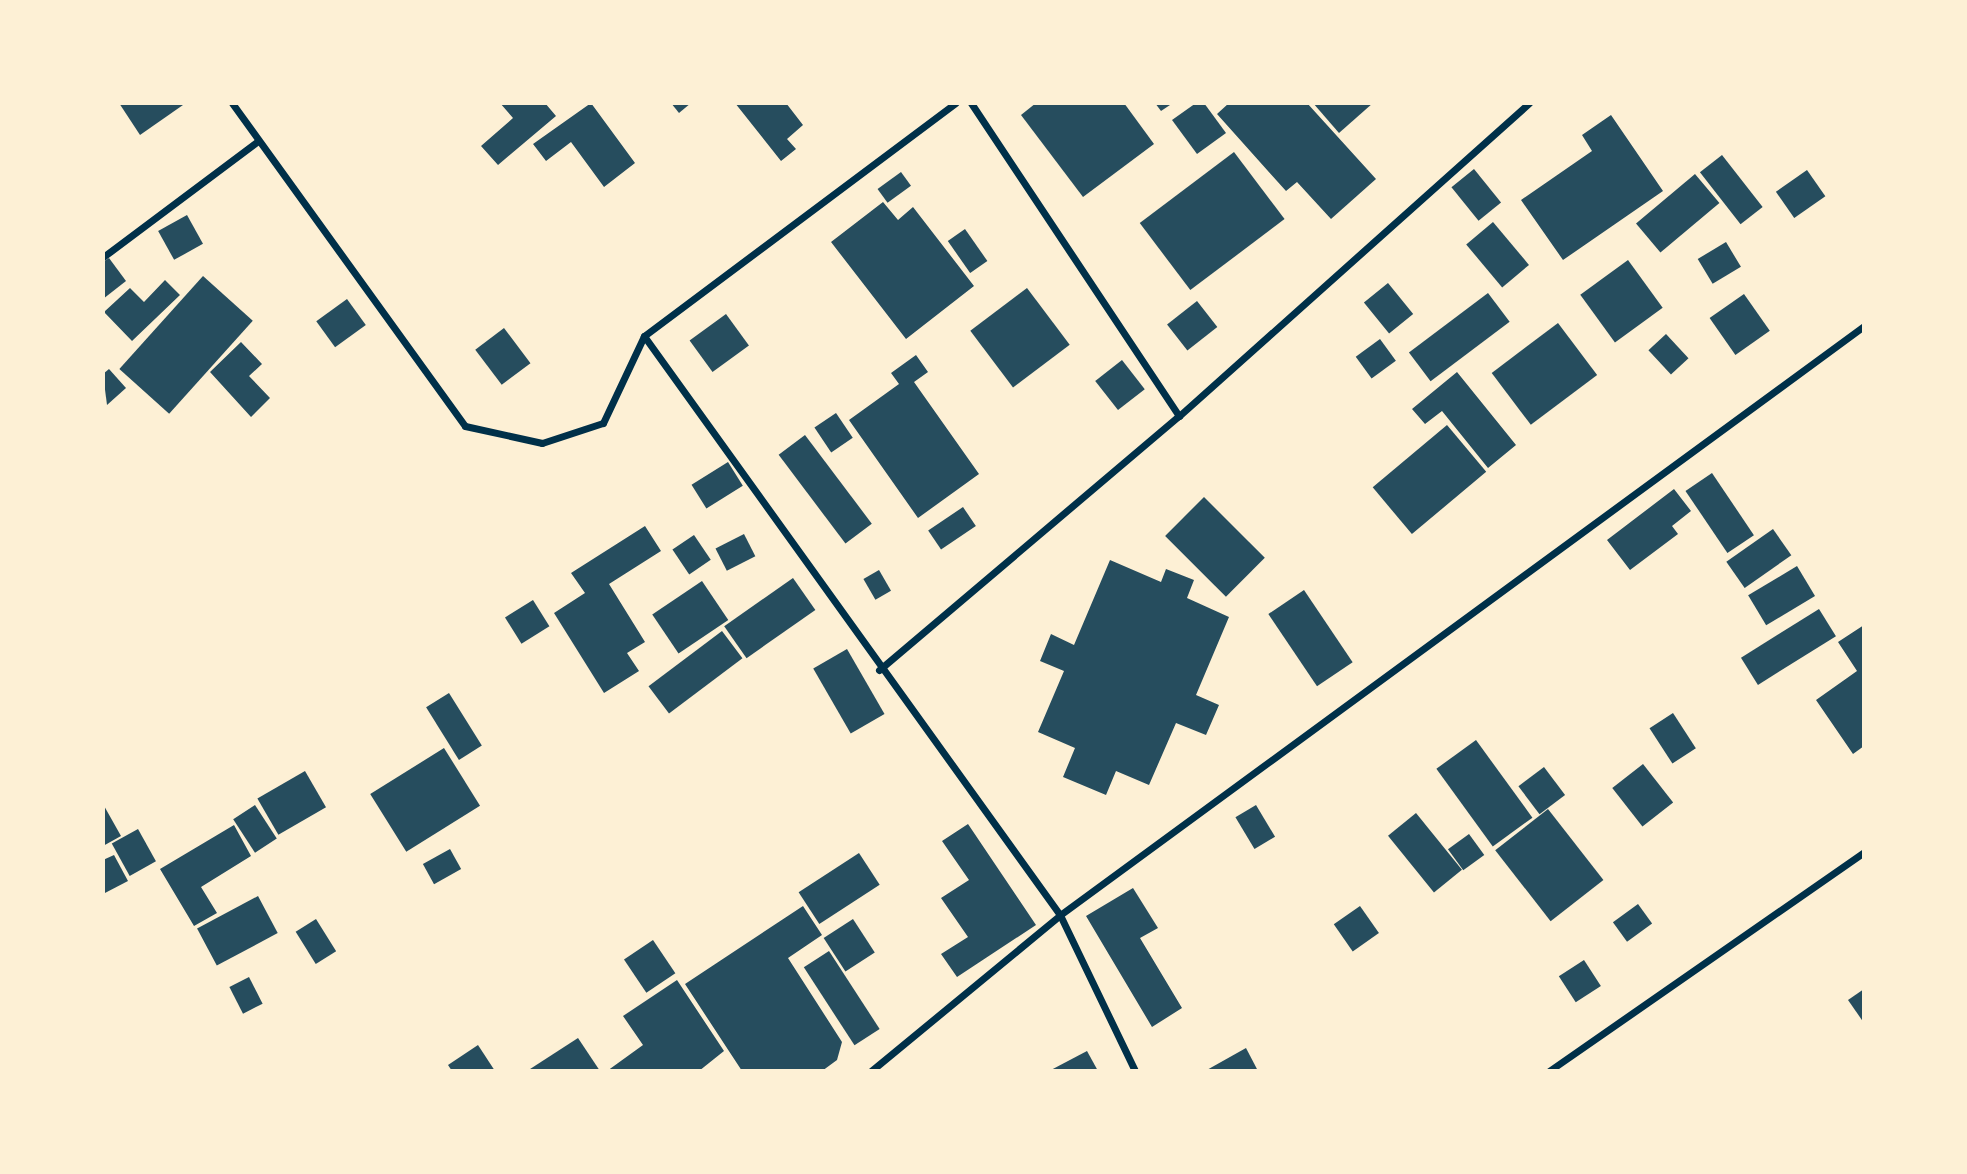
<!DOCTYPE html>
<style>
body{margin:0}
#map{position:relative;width:1967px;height:1174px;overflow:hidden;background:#fdf0d5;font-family:"Work Sans",sans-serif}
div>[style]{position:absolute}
.building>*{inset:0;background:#264d5e;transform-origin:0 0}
.minor>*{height:7px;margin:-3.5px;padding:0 3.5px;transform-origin:3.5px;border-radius:3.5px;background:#003049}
span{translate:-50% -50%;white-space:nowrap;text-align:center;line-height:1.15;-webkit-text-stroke:7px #fdf0d5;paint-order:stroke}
.frame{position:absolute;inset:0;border:105px solid #fdf0d5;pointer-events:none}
</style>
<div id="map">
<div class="building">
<i style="clip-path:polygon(119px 103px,182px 103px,183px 105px,140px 135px)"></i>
<i style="clip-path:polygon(500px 103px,545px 103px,556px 116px,498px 165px,481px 146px,513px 118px)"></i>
<i style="clip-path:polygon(591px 103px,635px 163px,604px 187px,571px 142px,546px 161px,533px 144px)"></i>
<i style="clip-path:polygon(671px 103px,691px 103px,679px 113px)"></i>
<i style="clip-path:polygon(735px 103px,786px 103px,803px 125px,787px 139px,796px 149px,781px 161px)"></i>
<i style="clip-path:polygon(1036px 103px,1124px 103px,1154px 144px,1083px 197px,1021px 115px)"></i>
<i style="clip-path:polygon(1155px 103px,1173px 103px,1161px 111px)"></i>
<i style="clip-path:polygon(1196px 103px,1204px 103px,1226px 133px,1197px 154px,1172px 120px)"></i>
<i style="clip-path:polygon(1229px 103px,1307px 103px,1376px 179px,1331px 219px,1297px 182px,1286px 191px,1217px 114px)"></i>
<i style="clip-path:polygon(1313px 103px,1373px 103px,1339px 133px)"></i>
<i style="clip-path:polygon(1611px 115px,1663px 191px,1563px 260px,1521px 200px,1592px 151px,1582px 135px)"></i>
<i style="left:1234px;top:152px;width:84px;height:118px;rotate:53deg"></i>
<i style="left:1722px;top:155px;width:66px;height:28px;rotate:52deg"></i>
<i style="left:1474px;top:169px;width:43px;height:29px;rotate:51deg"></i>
<i style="left:1807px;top:170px;width:32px;height:38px;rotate:55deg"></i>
<i style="left:901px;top:172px;width:17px;height:29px;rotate:54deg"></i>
<i style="left:1695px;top:174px;width:38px;height:77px;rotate:50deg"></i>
<i style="clip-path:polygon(883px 202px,898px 220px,913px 207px,974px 286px,906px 339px,831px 242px)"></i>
<i style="left:187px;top:215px;width:33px;height:33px;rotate:61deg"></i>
<i style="left:1493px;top:222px;width:56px;height:35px;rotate:50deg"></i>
<i style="left:965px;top:229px;width:39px;height:21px;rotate:55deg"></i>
<i style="left:1726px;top:242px;width:29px;height:33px;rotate:59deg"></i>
<i style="clip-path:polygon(109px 258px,126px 281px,103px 299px,103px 262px)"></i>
<i style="left:1628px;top:260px;width:59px;height:59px;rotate:54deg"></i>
<i style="left:203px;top:276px;width:67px;height:125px;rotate:42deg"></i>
<i style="clip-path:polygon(165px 280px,180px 295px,132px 341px,104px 312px,130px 288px,144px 302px)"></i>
<i style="left:1388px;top:283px;width:40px;height:31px;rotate:51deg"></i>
<i style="left:1027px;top:288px;width:71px;height:71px;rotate:53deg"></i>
<i style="left:1488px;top:293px;width:36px;height:99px;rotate:53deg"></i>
<i style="left:1744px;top:294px;width:45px;height:42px;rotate:55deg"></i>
<i style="left:347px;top:299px;width:32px;height:38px;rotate:54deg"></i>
<i style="left:1197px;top:301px;width:33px;height:38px;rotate:52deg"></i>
<i style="left:726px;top:314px;width:39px;height:45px;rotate:54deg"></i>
<i style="left:1558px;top:323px;width:65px;height:83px;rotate:53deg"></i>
<i style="left:504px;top:328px;width:44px;height:36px;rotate:53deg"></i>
<i style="left:1666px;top:334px;width:33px;height:24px;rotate:47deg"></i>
<i style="left:1380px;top:339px;width:27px;height:30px;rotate:54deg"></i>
<i style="clip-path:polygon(241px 342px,262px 364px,249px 376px,270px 398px,251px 417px,210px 372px)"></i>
<i style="clip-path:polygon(916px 355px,928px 372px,914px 382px,979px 474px,918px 518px,849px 420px,899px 384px,891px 373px)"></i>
<i style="left:1122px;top:360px;width:37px;height:34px;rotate:52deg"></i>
<i style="clip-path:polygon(109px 369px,126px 388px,107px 405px,103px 374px)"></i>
<i style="clip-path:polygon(1457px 372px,1516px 445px,1488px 468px,1442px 411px,1425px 424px,1412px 409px)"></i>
<i style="left:836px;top:413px;width:30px;height:26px;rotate:56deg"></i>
<i style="left:1447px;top:425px;width:61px;height:97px;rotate:50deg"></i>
<i style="left:805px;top:435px;width:111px;height:33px;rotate:53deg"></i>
<i style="left:728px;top:462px;width:28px;height:43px;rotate:58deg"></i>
<i style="left:1712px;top:473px;width:75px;height:32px;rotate:56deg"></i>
<i style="clip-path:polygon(1674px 489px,1691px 511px,1672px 526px,1678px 534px,1630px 570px,1607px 540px)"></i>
<i style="left:1204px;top:497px;width:86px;height:55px;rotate:45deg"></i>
<i style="left:963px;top:507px;width:23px;height:42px;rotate:56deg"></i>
<i style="clip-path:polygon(645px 526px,661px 551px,609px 584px,645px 642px,627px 653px,639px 671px,604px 693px,554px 613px,585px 593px,571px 573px)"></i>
<i style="left:1773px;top:529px;width:32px;height:57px;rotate:55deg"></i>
<i style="left:744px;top:534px;width:25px;height:32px;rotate:63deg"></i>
<i style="left:694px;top:535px;width:30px;height:26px;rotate:56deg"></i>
<i style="clip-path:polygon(1110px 560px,1161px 582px,1166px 569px,1194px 580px,1187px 598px,1229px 617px,1196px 695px,1219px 705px,1206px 735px,1176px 723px,1149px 785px,1116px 771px,1106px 795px,1063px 777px,1075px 748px,1038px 732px,1064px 671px,1040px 661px,1051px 634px,1074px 645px)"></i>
<i style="left:1797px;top:566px;width:35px;height:57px;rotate:59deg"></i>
<i style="left:879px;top:570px;width:24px;height:18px;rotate:60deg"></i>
<i style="left:793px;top:578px;width:39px;height:84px;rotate:55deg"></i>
<i style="left:702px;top:581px;width:47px;height:60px;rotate:56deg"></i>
<i style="left:1304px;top:590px;width:87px;height:43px;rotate:56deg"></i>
<i style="left:533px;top:600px;width:31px;height:33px;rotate:58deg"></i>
<i style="left:1819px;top:609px;width:32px;height:92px;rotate:58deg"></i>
<i style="clip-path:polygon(1864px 625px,1864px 746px,1853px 754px,1816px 700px,1857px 671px,1838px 642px)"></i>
<i style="left:722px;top:631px;width:34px;height:92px;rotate:53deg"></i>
<i style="left:847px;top:649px;width:75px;height:39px;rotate:60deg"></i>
<i style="left:449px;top:693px;width:62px;height:27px;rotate:58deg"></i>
<i style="left:1673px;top:713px;width:42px;height:28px;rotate:57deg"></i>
<i style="left:1476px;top:740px;width:96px;height:49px;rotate:54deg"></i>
<i style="left:444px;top:748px;width:68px;height:87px;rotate:58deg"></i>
<i style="left:1643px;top:764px;width:49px;height:39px;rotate:52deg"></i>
<i style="left:1544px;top:767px;width:35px;height:32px;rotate:53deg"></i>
<i style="left:305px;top:771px;width:42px;height:55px;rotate:60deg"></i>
<i style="clip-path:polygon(103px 804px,121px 836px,103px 846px)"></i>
<i style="left:255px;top:805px;width:40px;height:26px;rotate:57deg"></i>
<i style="left:1256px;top:805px;width:37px;height:24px;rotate:59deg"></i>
<i style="left:1548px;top:809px;width:90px;height:67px;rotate:52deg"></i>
<i style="left:1416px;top:813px;width:73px;height:36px;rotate:51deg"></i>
<i style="clip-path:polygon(968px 824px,1036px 925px,957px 977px,941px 954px,968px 937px,941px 898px,969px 880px,942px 841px)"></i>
<i style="clip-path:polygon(234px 825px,251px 856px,201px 887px,217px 913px,194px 926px,160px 869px)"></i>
<i style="left:138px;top:829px;width:37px;height:30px;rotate:61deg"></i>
<i style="left:1469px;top:834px;width:26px;height:26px;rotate:54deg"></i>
<i style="left:450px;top:849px;width:23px;height:31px;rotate:61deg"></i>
<i style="left:859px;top:853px;width:38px;height:72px;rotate:57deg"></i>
<i style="clip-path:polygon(114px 855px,128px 881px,103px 894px,103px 860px)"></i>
<i style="clip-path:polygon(1133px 888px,1158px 928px,1140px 938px,1182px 1008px,1152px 1027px,1086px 916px)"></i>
<i style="left:258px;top:896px;width:42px;height:69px;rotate:62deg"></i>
<i style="left:1638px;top:904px;width:24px;height:31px;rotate:54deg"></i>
<i style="clip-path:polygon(803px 906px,822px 935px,788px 958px,842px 1042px,837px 1060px,822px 1071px,742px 1071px,685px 984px)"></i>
<i style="left:1360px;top:906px;width:33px;height:32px;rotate:55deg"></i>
<i style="left:316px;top:919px;width:38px;height:24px;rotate:58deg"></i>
<i style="left:853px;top:919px;width:40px;height:35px;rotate:57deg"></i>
<i style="left:653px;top:940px;width:40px;height:35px;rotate:56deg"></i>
<i style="left:829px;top:951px;width:93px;height:30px;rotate:57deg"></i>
<i style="left:1584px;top:960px;width:31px;height:30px;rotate:57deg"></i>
<i style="left:249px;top:977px;width:30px;height:22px;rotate:63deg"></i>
<i style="clip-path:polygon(677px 980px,724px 1051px,699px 1071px,607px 1071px,643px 1045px,623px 1016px)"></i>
<i style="clip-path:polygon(1864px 989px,1864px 1023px,1848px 1000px)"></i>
<i style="clip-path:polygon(578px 1038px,600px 1071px,527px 1071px)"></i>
<i style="clip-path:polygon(478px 1045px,495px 1071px,452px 1071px,448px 1065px)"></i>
<i style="clip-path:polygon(1246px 1048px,1258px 1071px,1205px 1071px)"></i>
<i style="clip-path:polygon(1087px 1051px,1098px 1071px,1049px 1071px)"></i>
</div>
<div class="minor">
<i style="left:232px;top:103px;width:398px;rotate:54.2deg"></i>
<i style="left:465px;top:426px;width:79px;rotate:12.4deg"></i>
<i style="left:542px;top:443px;width:64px;rotate:-18.2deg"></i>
<i style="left:603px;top:423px;width:96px;rotate:-64.8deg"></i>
<i style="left:644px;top:336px;width:389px;rotate:-36.8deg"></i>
<i style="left:971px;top:103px;width:376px;rotate:56.4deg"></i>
<i style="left:103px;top:257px;width:194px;rotate:-36.8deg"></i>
<i style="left:644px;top:336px;width:713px;rotate:54.3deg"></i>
<i style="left:1060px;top:915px;width:173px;rotate:64.3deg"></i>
<i style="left:879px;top:670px;width:393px;rotate:-40.3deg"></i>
<i style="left:1179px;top:416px;width:470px;rotate:-41.8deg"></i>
<i style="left:871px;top:1071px;width:245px;rotate:-39.5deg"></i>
<i style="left:1060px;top:915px;width:997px;rotate:-36.23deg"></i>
<i style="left:1549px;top:1071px;width:384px;rotate:-34.8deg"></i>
</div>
<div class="frame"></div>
</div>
